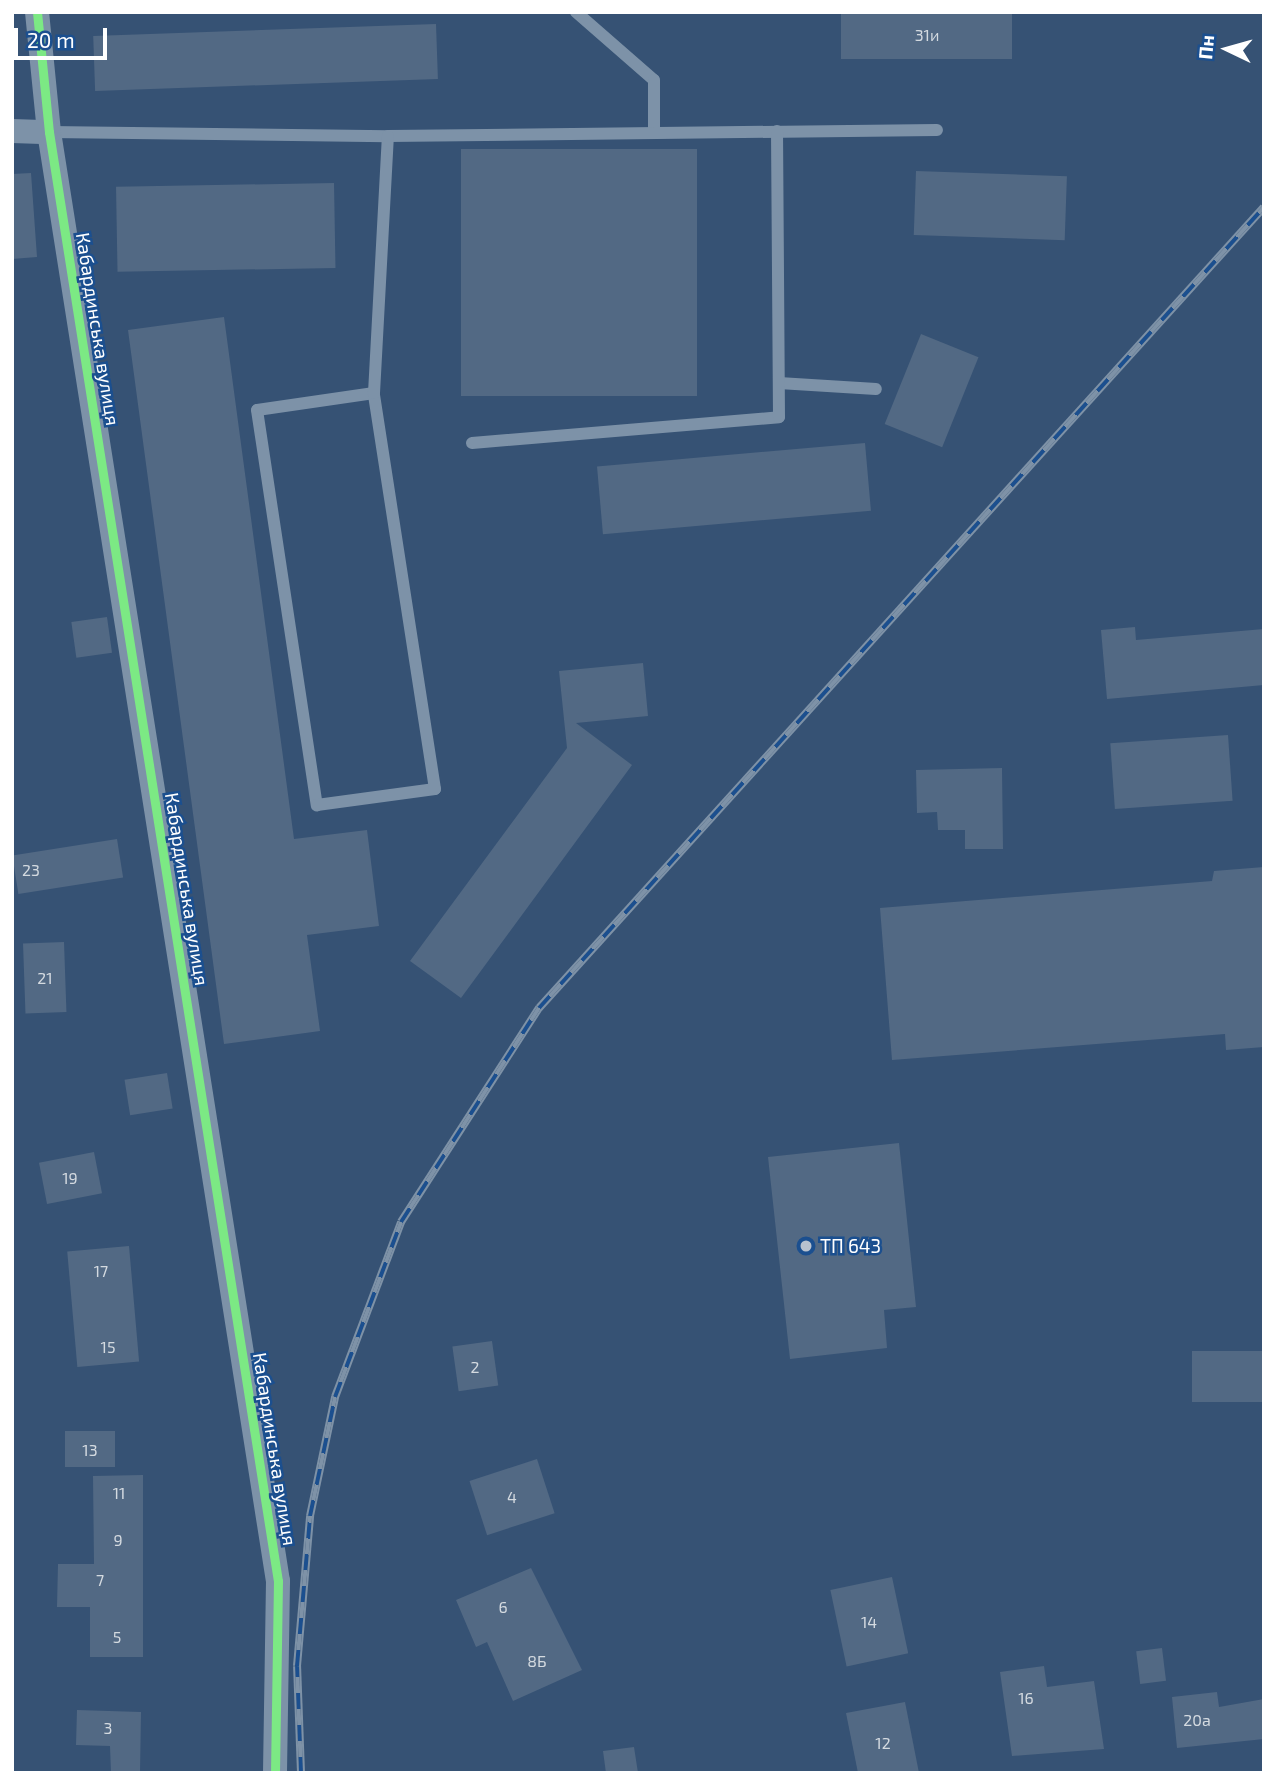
<!DOCTYPE html>
<meta charset="utf-8">
<style>
body{margin:0}
#map{position:relative;width:1276px;height:1785px;overflow:hidden;background:#365274;font-family:"Exo 2",sans-serif}
div>[style]{position:absolute}
.building>*{inset:0;background:#526984;transform-origin:0 0}
.service>*{height:12px;margin:-6px;padding:0 6px;transform-origin:6px;border-radius:6px;background:#7d92a8}
.minor>*{height:24px;margin:-12px;padding:0 12px;transform-origin:12px;border-radius:12px;background:#7d92a8}
.rail>*{height:8px;margin-top:-4px;transform-origin:0;background:repeating-linear-gradient(90deg,#1b4f8f 0 16px,#7e92a7 0 32px);box-sizing:border-box;border-block:2px solid #7e92a7}
.cycleway>*{height:9px;margin:-4.5px;padding:0 4.5px;transform-origin:4.5px;border-radius:4.5px;background:#7ce984}
.dots>*{width:19px;height:19px;translate:-50% -50%;box-sizing:border-box;border:4px solid #1b4f8f;border-radius:50%}
span{translate:-50% -50%;white-space:nowrap;text-align:center;line-height:1.15;-webkit-text-stroke:5px #1b4f8f;paint-order:stroke}
.number-label{font-size:16px;color:#d4dae0}
.number-label span{-webkit-text-stroke-width:0}
.street-label{font-size:19px;color:#fff}
.poi-label{font-size:19px;color:#fff}
.left{translate:0 -50%;text-align:left}
.frame{position:absolute;inset:0;border:14px solid #fff;pointer-events:none}
.north{position:absolute;left:1192px;top:14px;width:70px;height:70px;-webkit-text-stroke:5px #1b4f8f;paint-order:stroke;rotate:275deg;font-size:19px;font-weight:700;line-height:28px;text-align:center;color:#fff}
.north::after{content:'';display:block;margin:auto;width:24px;height:32px;background:#fff;clip-path:polygon(50% 0,100% 100%,50% 72%,0 100%)}
.scale{position:absolute;left:14px;top:28px;width:93px;height:32px;box-sizing:border-box;border:4px solid #fff;border-top:0;padding-left:9px;font-size:21px;line-height:24px;white-space:nowrap;color:#fff;-webkit-text-stroke:5px #1b4f8f;paint-order:stroke}
</style>
<div id="map">
<div class="building">
<i style="left:841px;top:12px;width:171px;height:47px"></i>
<i style="left:436px;top:24px;width:55px;height:343px;rotate:88deg"></i>
<i style="left:697px;top:149px;width:247px;height:236px;rotate:90deg"></i>
<i style="left:916px;top:171px;width:151px;height:64px;rotate:2deg"></i>
<i style="clip-path:polygon(31px 173px,37px 257px,12px 259px,12px 174px)"></i>
<i style="left:334px;top:183px;width:85px;height:218px;rotate:89deg"></i>
<i style="clip-path:polygon(224px 317px,294px 839px,367px 830px,379px 926px,307px 935px,320px 1031px,224px 1044px,128px 330px)"></i>
<i style="left:921px;top:334px;width:62px;height:97px;rotate:22deg"></i>
<i style="left:865px;top:443px;width:68px;height:269px;rotate:85deg"></i>
<i style="left:107px;top:617px;width:36px;height:36px;rotate:82deg"></i>
<i style="clip-path:polygon(1135px 627px,1136px 640px,1264px 629px,1264px 685px,1107px 699px,1101px 630px)"></i>
<i style="clip-path:polygon(643px 663px,648px 716px,576px 723px,632px 765px,461px 998px,410px 961px,567px 748px,559px 671px)"></i>
<i style="left:1228px;top:735px;width:66px;height:118px;rotate:86deg"></i>
<i style="clip-path:polygon(1002px 768px,1003px 849px,965px 849px,965px 830px,938px 830px,937px 812px,917px 813px,916px 770px)"></i>
<i style="left:117px;top:839px;width:39px;height:106px;rotate:81deg"></i>
<i style="clip-path:polygon(1264px 867px,1264px 1047px,1226px 1050px,1225px 1034px,892px 1060px,880px 908px,1212px 881px,1214px 871px)"></i>
<i style="left:64px;top:942px;width:70px;height:41px;rotate:88deg"></i>
<i style="left:167px;top:1073px;width:36px;height:43px;rotate:81deg"></i>
<i style="clip-path:polygon(899px 1143px,916px 1307px,884px 1310px,887px 1348px,790px 1359px,768px 1157px)"></i>
<i style="left:94px;top:1152px;width:42px;height:56px;rotate:79deg"></i>
<i style="left:129px;top:1246px;width:116px;height:62px;rotate:85deg"></i>
<i style="left:492px;top:1341px;width:45px;height:40px;rotate:82deg"></i>
<i style="left:1264px;top:1351px;width:51px;height:72px;rotate:90deg"></i>
<i style="left:115px;top:1431px;width:36px;height:50px;rotate:90deg"></i>
<i style="left:537px;top:1459px;width:57px;height:71px;rotate:72deg"></i>
<i style="clip-path:polygon(143px 1475px,143px 1657px,90px 1657px,90px 1607px,57px 1607px,58px 1564px,94px 1564px,93px 1476px)"></i>
<i style="clip-path:polygon(531px 1568px,582px 1670px,513px 1701px,487px 1642px,476px 1647px,456px 1600px)"></i>
<i style="left:892px;top:1577px;width:78px;height:63px;rotate:78deg"></i>
<i style="left:1162px;top:1648px;width:33px;height:26px;rotate:83deg"></i>
<i style="clip-path:polygon(1044px 1666px,1047px 1687px,1094px 1681px,1104px 1749px,1012px 1756px,1000px 1672px)"></i>
<i style="clip-path:polygon(1217px 1692px,1219px 1707px,1264px 1699px,1264px 1739px,1177px 1748px,1172px 1697px)"></i>
<i style="clip-path:polygon(905px 1702px,919px 1773px,858px 1773px,846px 1713px)"></i>
<i style="clip-path:polygon(77px 1710px,141px 1712px,140px 1773px,111px 1773px,110px 1746px,76px 1745px)"></i>
<i style="clip-path:polygon(634px 1747px,638px 1773px,606px 1773px,603px 1751px)"></i>
</div>
<div class="service">
<i style="left:576px;top:12px;width:103px;rotate:41.1deg"></i>
<i style="left:654px;top:80px;width:52px;rotate:90deg"></i>
<i style="left:49px;top:132px;width:339px;rotate:0.7deg"></i>
<i style="left:388px;top:136px;width:549px;rotate:-0.63deg"></i>
<i style="left:779px;top:383px;width:97px;rotate:3.5deg"></i>
<i style="left:374px;top:393px;width:118px;rotate:171.7deg"></i>
<i style="left:257px;top:410px;width:400px;rotate:81.4deg"></i>
<i style="left:317px;top:805px;width:119px;rotate:-7.7deg"></i>
<i style="left:435px;top:789px;width:401px;rotate:-98.8deg"></i>
<i style="left:374px;top:393px;width:257px;rotate:-86.9deg"></i>
<i style="left:472px;top:443px;width:308px;rotate:-4.8deg"></i>
<i style="left:779px;top:417px;width:286px;rotate:-90.4deg"></i>
</div>
<div class="minor">
<i style="left:37px;top:12px;width:121px;rotate:84.3deg"></i>
<i style="left:49px;top:132px;width:1467px;rotate:81.02deg"></i>
<i style="left:278px;top:1581px;width:192px;rotate:90.9deg"></i>
<i style="left:12px;top:131px;width:37px;rotate:2deg"></i>
</div>
<div class="rail">
<i style="left:301px;top:1773px;width:107px;rotate:-92.1deg"></i>
<i style="left:297px;top:1666px;width:151px;rotate:-85deg"></i>
<i style="left:310px;top:1516px;width:122px;rotate:-78.1deg"></i>
<i style="left:335px;top:1397px;width:187px;rotate:-69.3deg"></i>
<i style="left:401px;top:1222px;width:255px;rotate:-57.2deg"></i>
<i style="left:539px;top:1008px;width:1080px;rotate:-47.85deg"></i>
</div>
<div class="cycleway">
<i style="left:37px;top:12px;width:121px;rotate:84.3deg"></i>
<i style="left:49px;top:132px;width:1467px;rotate:81.02deg"></i>
<i style="left:278px;top:1581px;width:192px;rotate:90.9deg"></i>
</div>
<div class="dots">
<i style="left:806px;top:1246px;background:#b9c2ce"></i>
</div>
<div class="number-label">
<span style="left:927px;top:35px">31и</span>
<span style="left:31px;top:870px">23</span>
<span style="left:45px;top:978px">21</span>
<span style="left:70px;top:1178px">19</span>
<span style="left:101px;top:1271px">17</span>
<span style="left:108px;top:1347px">15</span>
<span style="left:475px;top:1367px">2</span>
<span style="left:90px;top:1450px">13</span>
<span style="left:119px;top:1493px">11</span>
<span style="left:512px;top:1497px">4</span>
<span style="left:118px;top:1540px">9</span>
<span style="left:100px;top:1580px">7</span>
<span style="left:503px;top:1607px">6</span>
<span style="left:869px;top:1622px">14</span>
<span style="left:117px;top:1637px">5</span>
<span style="left:537px;top:1661px">8Б</span>
<span style="left:1026px;top:1698px">16</span>
<span style="left:1197px;top:1720px">20а</span>
<span style="left:108px;top:1728px">3</span>
<span style="left:883px;top:1743px">12</span>
</div>
<div class="street-label">
<span style="left:98px;top:329px;rotate:81deg">Кабардинська вулиця</span>
<span style="left:187px;top:889px;rotate:81deg">Кабардинська вулиця</span>
<span style="left:275px;top:1449px;rotate:81deg">Кабардинська вулиця</span>
</div>
<div class="poi-label">
<span class="left" style="left:820px;top:1246px">ТП 643</span>
</div>
<div class="frame"></div>
<div class="north">Пн</div>
<div class="scale">20 m</div>
</div>
